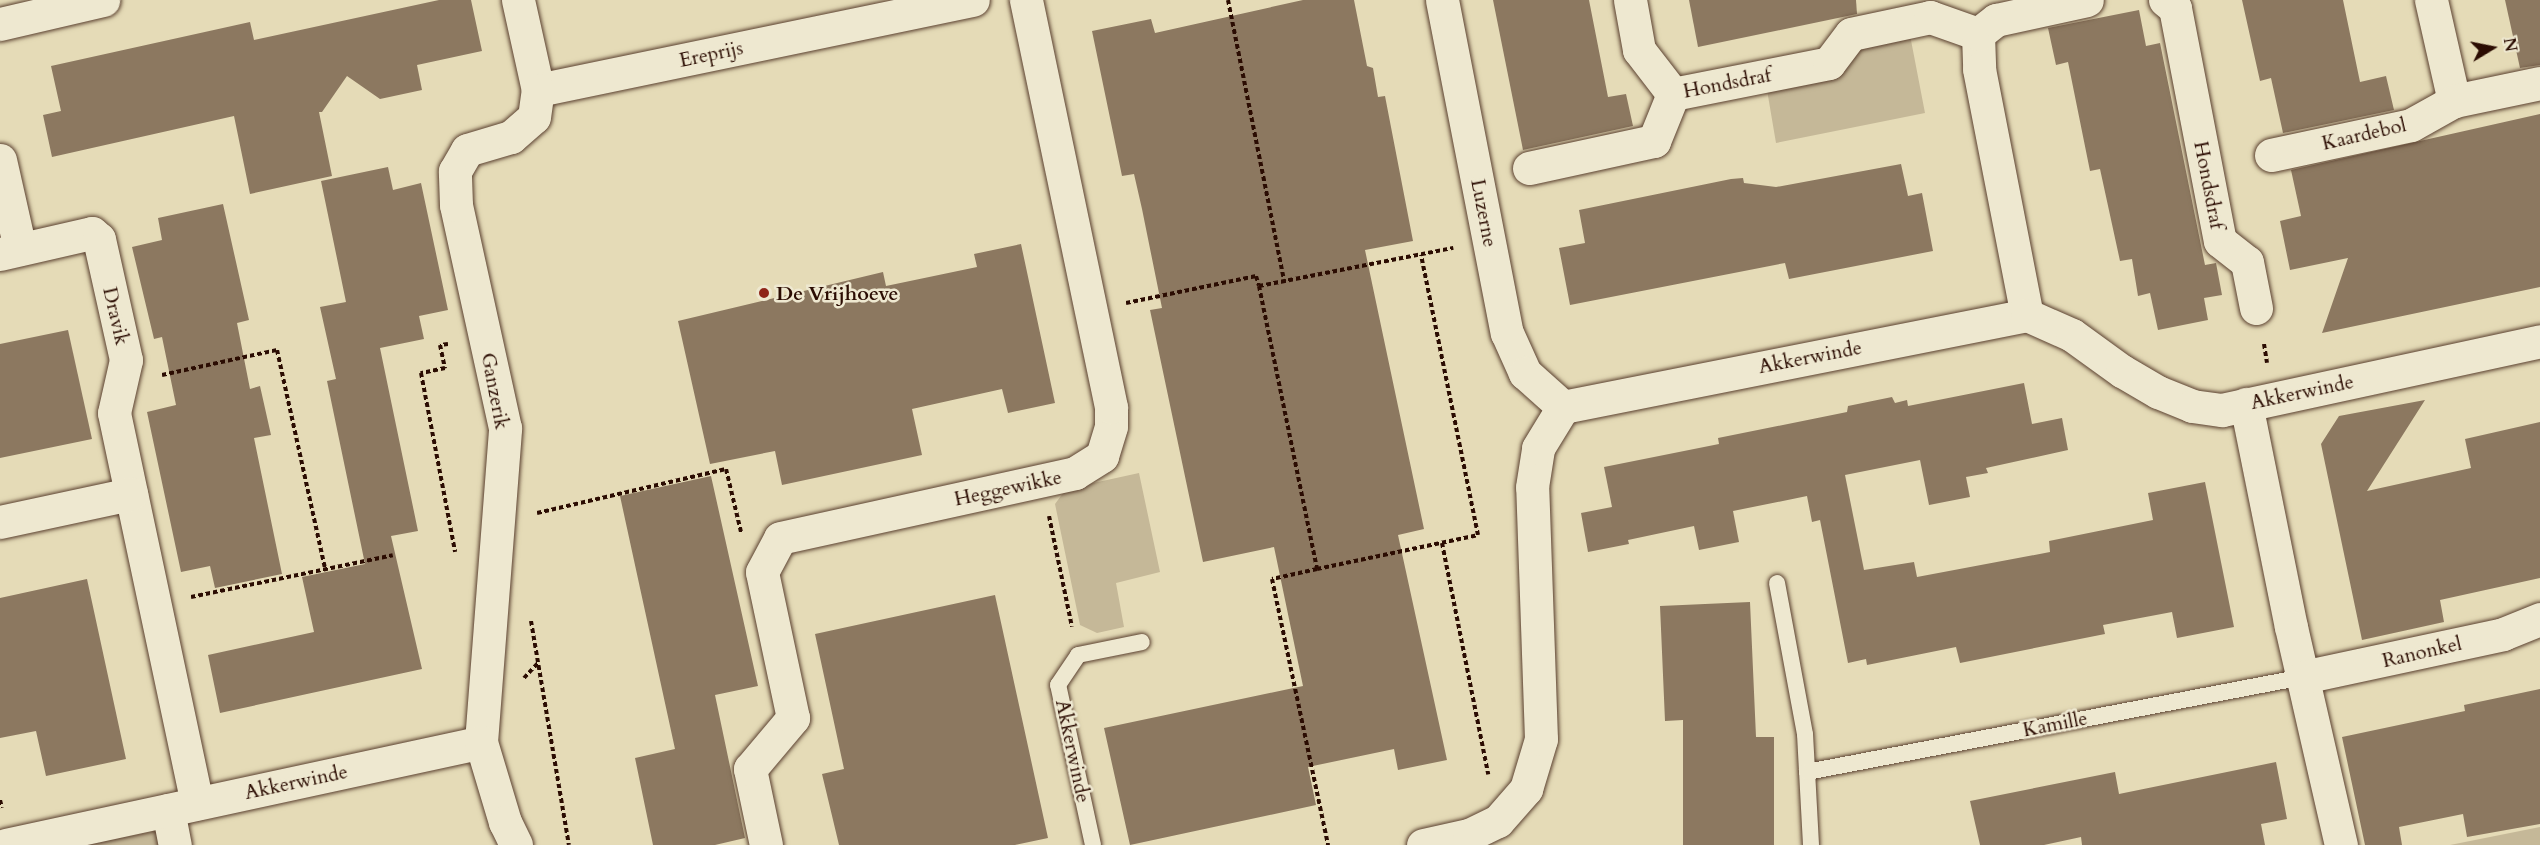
<!DOCTYPE html>
<style>
body{margin:0}
#map{position:relative;width:2540px;height:845px;overflow:hidden;background:#e5dbb7;font-family:Cardo,serif}
div>[style]{position:absolute}
.green>*{inset:0;background:#c5b898}
.building>*{inset:0;background:#8c7860}
.path>*{height:4px;margin-top:-2px;transform-origin:0;background:repeating-linear-gradient(90deg,#2b0c02 0 4.5px,transparent 0 7.5px)}
.roads{filter:drop-shadow(0 0 2px #5a402f) drop-shadow(0 0 2px #5a402f)}
.lane>*{height:16px;margin:-8px;padding:0 8px;transform-origin:8px;border-radius:8px;background:#eee8d0}
.street>*{height:33px;margin:-16.5px;padding:0 16.5px;transform-origin:16.5px;border-radius:16.5px;background:#eee8d0}
.dots>*{width:16px;height:16px;translate:-50% -50%;box-sizing:border-box;border:3px solid #eee8d0;border-radius:50%}
span{translate:-50% -50%;white-space:nowrap;text-align:center;line-height:1.15;-webkit-text-stroke:5px #eee8d0;paint-order:stroke}
.street-label{font-size:20px;color:#2b0c02}
.poi-label{font-size:20px;color:#2b0c02;font-weight:700}
.left{translate:0 -50%;text-align:left}
.north{position:absolute;left:2462px;top:18px;width:60px;height:60px;-webkit-text-stroke:4px #eee8d0;paint-order:stroke;rotate:80deg;font-size:16px;font-weight:700;line-height:24px;text-align:center;color:#2b0c02}
.north::after{content:'';display:block;margin:auto;width:21px;height:27px;background:#2b0c02;clip-path:polygon(50% 0,100% 100%,50% 72%,0 100%)}
</style>
<div id="map">
<div class="green">
<i style="clip-path:polygon(1910px 35px,1925px 113px,1776px 143px,1767px 90px,1840px 74px,1856px 46px)"></i>
<i style="clip-path:polygon(1139px 473px,1160px 572px,1116px 583px,1124px 627px,1097px 633px,1080px 625px,1055px 504px,1066px 489px)"></i>
<i style="clip-path:polygon(2540px 827px,2540px 845px,2450px 845px)"></i>
<i style="clip-path:polygon(156px 831px,159px 845px,86px 845px)"></i>
</div>
<div class="building">
<i style="clip-path:polygon(439px 0,471px 0,482px 51px,417px 65px,422px 90px,380px 99px,347px 76px,322px 112px,319px 112px,332px 176px,250px 194px,234px 116px,52px 157px,43px 115px,61px 111px,51px 66px,250px 22px,254px 40px)"></i>
<i style="clip-path:polygon(1303px 0,1354px 0,1367px 66px,1373px 68px,1378px 97px,1385px 96px,1413px 241px,1365px 250px,1424px 529px,1398px 535px,1447px 760px,1398px 770px,1394px 749px,1308px 767px,1316px 805px,1130px 845px,1104px 728px,1303px 686px,1274px 547px,1203px 562px,1150px 310px,1162px 308px,1142px 209px,1134px 174px,1122px 176px,1092px 31px,1151px 19px,1155px 33px)"></i>
<i style="clip-path:polygon(1493px 0,1589px 0,1608px 97px,1626px 94px,1633px 126px,1523px 150px)"></i>
<i style="clip-path:polygon(1689px 0,1856px 0,1857px 14px,1698px 47px)"></i>
<i style="clip-path:polygon(2242px 0,2343px 0,2360px 82px,2386px 76px,2394px 110px,2283px 133px,2271px 78px,2260px 81px)"></i>
<i style="clip-path:polygon(2505px 0,2540px 0,2540px 65px,2520px 68px)"></i>
<i style="clip-path:polygon(2139px 10px,2146px 46px,2160px 43px,2205px 265px,2216px 263px,2222px 295px,2204px 298px,2208px 320px,2158px 330px,2150px 293px,2138px 296px,2132px 259px,2120px 261px,2100px 169px,2090px 171px,2068px 62px,2056px 65px,2048px 28px)"></i>
<i style="clip-path:polygon(2540px 114px,2540px 287px,2322px 333px,2348px 258px,2290px 270px,2280px 221px,2301px 216px,2291px 170px)"></i>
<i style="clip-path:polygon(1901px 164px,1908px 196px,1922px 193px,1933px 251px,1789px 279px,1785px 263px,1570px 305px,1559px 248px,1585px 243px,1579px 210px,1731px 179px,1743px 178px,1744px 183px,1776px 187px)"></i>
<i style="clip-path:polygon(388px 167px,393px 190px,421px 183px,448px 310px,419px 316px,424px 339px,380px 348px,418px 531px,391px 536px,422px 669px,220px 713px,208px 655px,314px 632px,302px 577px,365px 564px,327px 381px,336px 379px,320px 307px,346px 302px,321px 181px)"></i>
<i style="clip-path:polygon(223px 204px,249px 320px,237px 323px,250px 389px,260px 386px,271px 435px,254px 438px,282px 574px,215px 588px,210px 566px,181px 572px,147px 412px,176px 405px,162px 337px,154px 339px,132px 247px,162px 240px,158px 218px)"></i>
<i style="clip-path:polygon(1021px 244px,1055px 403px,1008px 413px,1002px 389px,912px 409px,922px 455px,782px 485px,775px 451px,710px 464px,678px 321px,883px 272px,886px 286px,977px 267px,974px 254px)"></i>
<i style="clip-path:polygon(68px 330px,92px 439px,0 458px,0 344px)"></i>
<i style="clip-path:polygon(2024px 383px,2032px 424px,2062px 418px,2068px 450px,1986px 468px,1988px 473px,1966px 477px,1970px 497px,1929px 505px,1920px 460px,1845px 475px,1864px 570px,1914px 562px,1917px 577px,2050px 552px,2049px 541px,2153px 520px,2148px 493px,2205px 482px,2234px 627px,2177px 638px,2172px 612px,2103px 625px,2105px 634px,1960px 663px,1956px 647px,1867px 665px,1866px 659px,1848px 663px,1820px 520px,1812px 522px,1807px 496px,1733px 511px,1739px 542px,1699px 550px,1694px 526px,1628px 540px,1629px 544px,1588px 552px,1581px 513px,1612px 507px,1604px 467px,1719px 444px,1718px 438px,1847px 412px,1848px 406px,1892px 397px,1895px 403px,1907px 400px,1908px 406px)"></i>
<i style="clip-path:polygon(2425px 400px,2367px 491px,2471px 468px,2465px 439px,2540px 422px,2540px 578px,2440px 600px,2444px 622px,2362px 640px,2321px 444px,2339px 416px)"></i>
<i style="clip-path:polygon(711px 476px,758px 686px,715px 695px,745px 838px,715px 845px,653px 845px,635px 758px,675px 749px,620px 496px)"></i>
<i style="clip-path:polygon(87px 579px,126px 759px,46px 776px,36px 731px,0 738px,0 598px)"></i>
<i style="clip-path:polygon(995px 595px,1048px 838px,1015px 845px,839px 845px,822px 774px,844px 769px,815px 634px)"></i>
<i style="clip-path:polygon(1750px 602px,1756px 737px,1774px 737px,1774px 845px,1683px 845px,1683px 720px,1665px 721px,1660px 606px)"></i>
<i style="clip-path:polygon(2540px 689px,2540px 824px,2467px 837px,2463px 814px,2399px 827px,2402px 845px,2365px 845px,2342px 737px,2465px 711px,2464px 705px)"></i>
<i style="clip-path:polygon(2276px 762px,2287px 819px,2261px 824px,2265px 845px,2082px 845px,2081px 837px,2044px 845px,1980px 845px,1970px 801px,2115px 772px,2119px 794px)"></i>
</div>
<div class="path">
<i style="left:1228px;top:0;width:287px;rotate:78.7deg"></i>
<i style="left:1259px;top:286px;width:289px;rotate:78.4deg"></i>
<i style="left:1317px;top:569px;width:46px;rotate:167.5deg"></i>
<i style="left:1272px;top:579px;width:272px;rotate:78.1deg"></i>
<i style="left:1126px;top:303px;width:133px;rotate:-11.7deg"></i>
<i style="left:1256px;top:276px;width:10px;rotate:73deg"></i>
<i style="left:1259px;top:286px;width:198px;rotate:-11.1deg"></i>
<i style="left:448px;top:344px;width:8px;rotate:173deg"></i>
<i style="left:440px;top:345px;width:24px;rotate:78deg"></i>
<i style="left:445px;top:368px;width:25px;rotate:168deg"></i>
<i style="left:421px;top:373px;width:182px;rotate:79.2deg"></i>
<i style="left:2264px;top:344px;width:19px;rotate:81deg"></i>
<i style="left:162px;top:375px;width:118px;rotate:-12.3deg"></i>
<i style="left:277px;top:350px;width:224px;rotate:77.6deg"></i>
<i style="left:537px;top:513px;width:194px;rotate:-13.1deg"></i>
<i style="left:726px;top:469px;width:65px;rotate:76.6deg"></i>
<i style="left:1049px;top:516px;width:113px;rotate:78.3deg"></i>
<i style="left:1442px;top:543px;width:236px;rotate:78.7deg"></i>
<i style="left:1317px;top:569px;width:165px;rotate:-11.9deg"></i>
<i style="left:1478px;top:535px;width:286px;rotate:-101.5deg"></i>
<i style="left:191px;top:597px;width:206px;rotate:-11.7deg"></i>
<i style="left:531px;top:621px;width:227px;rotate:80.4deg"></i>
<i style="left:524px;top:678px;width:21px;rotate:-47deg"></i>
<i style="left:0;top:800px;width:8px;rotate:76deg"></i>
</div>
<div class="roads">
<div class="lane">
<i style="left:1777px;top:583px;width:154px;rotate:79.5deg"></i>
<i style="left:1805px;top:734px;width:111px;rotate:86.9deg"></i>
<i style="left:1807px;top:772px;width:505px;rotate:-10.84deg"></i>
<i style="left:1093px;top:845px;width:164px;rotate:-102.3deg"></i>
<i style="left:1058px;top:685px;width:36px;rotate:-56deg"></i>
<i style="left:1078px;top:655px;width:65px;rotate:-11.5deg"></i>
</div>
<div class="street">
<i style="left:518px;top:0;width:92px;rotate:77.5deg"></i>
<i style="left:538px;top:90px;width:444px;rotate:-11.7deg"></i>
<i style="left:1442px;top:0;width:339px;rotate:79deg"></i>
<i style="left:1507px;top:333px;width:44px;rotate:65.8deg"></i>
<i style="left:1525px;top:373px;width:51px;rotate:41.8deg"></i>
<i style="left:1630px;top:0;width:51px;rotate:79.8deg"></i>
<i style="left:1639px;top:50px;width:56px;rotate:52.3deg"></i>
<i style="left:2165px;top:0;width:13px;rotate:39deg"></i>
<i style="left:2175px;top:8px;width:237px;rotate:79.1deg"></i>
<i style="left:2220px;top:241px;width:34px;rotate:38deg"></i>
<i style="left:2247px;top:262px;width:47px;rotate:78.9deg"></i>
<i style="left:2431px;top:0;width:104px;rotate:77.2deg"></i>
<i style="left:0;top:24px;width:106px;rotate:-13.1deg"></i>
<i style="left:1978px;top:34px;width:35px;rotate:88deg"></i>
<i style="left:1979px;top:69px;width:251px;rotate:79deg"></i>
<i style="left:1673px;top:94px;width:159px;rotate:-11.2deg"></i>
<i style="left:1829px;top:63px;width:36px;rotate:-53deg"></i>
<i style="left:1851px;top:34px;width:81px;rotate:-12.1deg"></i>
<i style="left:1930px;top:17px;width:51px;rotate:19.5deg"></i>
<i style="left:1978px;top:34px;width:23px;rotate:-38deg"></i>
<i style="left:1996px;top:20px;width:93px;rotate:-12.4deg"></i>
<i style="left:2271px;top:155px;width:143px;rotate:-12.1deg"></i>
<i style="left:2411px;top:125px;width:49px;rotate:-29.2deg"></i>
<i style="left:2454px;top:101px;width:88px;rotate:-11.8deg"></i>
<i style="left:0;top:160px;width:91px;rotate:77.3deg"></i>
<i style="left:1529px;top:168px;width:128px;rotate:-12.2deg"></i>
<i style="left:1654px;top:141px;width:51px;rotate:-68deg"></i>
<i style="left:0;top:254px;width:94px;rotate:-12.9deg"></i>
<i style="left:92px;top:233px;width:9px;rotate:41deg"></i>
<i style="left:99px;top:239px;width:124px;rotate:77.4deg"></i>
<i style="left:126px;top:360px;width:54px;rotate:102.8deg"></i>
<i style="left:114px;top:413px;width:399px;rotate:78deg"></i>
<i style="left:2246px;top:404px;width:227px;rotate:78.6deg"></i>
<i style="left:2291px;top:627px;width:224px;rotate:77.1deg"></i>
<i style="left:0;top:522px;width:134px;rotate:-12.1deg"></i>
<i style="left:2303px;top:677px;width:205px;rotate:-12.1deg"></i>
<i style="left:2503px;top:634px;width:40px;rotate:-22deg"></i>
<i style="left:481px;top:742px;width:315px;rotate:-85.6deg"></i>
<i style="left:505px;top:428px;width:228px;rotate:-102.4deg"></i>
<i style="left:456px;top:205px;width:34px;rotate:-92deg"></i>
<i style="left:455px;top:171px;width:24px;rotate:-60deg"></i>
<i style="left:467px;top:150px;width:46px;rotate:-16.5deg"></i>
<i style="left:511px;top:137px;width:30px;rotate:-41deg"></i>
<i style="left:534px;top:117px;width:27px;rotate:-82deg"></i>
<i style="left:168px;top:810px;width:36px;rotate:79deg"></i>
<i style="left:6px;top:845px;width:486px;rotate:-12.2deg"></i>
<i style="left:481px;top:742px;width:84px;rotate:73.3deg"></i>
<i style="left:505px;top:822px;width:25px;rotate:64deg"></i>
<i style="left:766px;top:845px;width:78px;rotate:-101.9deg"></i>
<i style="left:750px;top:769px;width:67px;rotate:-49.9deg"></i>
<i style="left:793px;top:718px;width:149px;rotate:-102deg"></i>
<i style="left:762px;top:572px;width:38px;rotate:-62deg"></i>
<i style="left:780px;top:538px;width:302px;rotate:-12.4deg"></i>
<i style="left:1075px;top:473px;width:32px;rotate:-32deg"></i>
<i style="left:1102px;top:456px;width:31px;rotate:-73deg"></i>
<i style="left:1111px;top:426px;width:19px;rotate:-90deg"></i>
<i style="left:1111px;top:407px;width:416px;rotate:-101.8deg"></i>
<i style="left:1423px;top:845px;width:47px;rotate:-12.3deg"></i>
<i style="left:1469px;top:835px;width:32px;rotate:-26deg"></i>
<i style="left:1498px;top:821px;width:43px;rotate:-48.8deg"></i>
<i style="left:1526px;top:789px;width:52px;rotate:-73.3deg"></i>
<i style="left:1541px;top:739px;width:252px;rotate:-92deg"></i>
<i style="left:1532px;top:487px;width:39px;rotate:-81deg"></i>
<i style="left:1538px;top:448px;width:48px;rotate:-58.6deg"></i>
<i style="left:1563px;top:407px;width:473px;rotate:-11.2deg"></i>
<i style="left:2027px;top:315px;width:49px;rotate:24deg"></i>
<i style="left:2072px;top:335px;width:62px;rotate:35.8deg"></i>
<i style="left:2122px;top:371px;width:42px;rotate:30.3deg"></i>
<i style="left:2158px;top:392px;width:37px;rotate:22deg"></i>
<i style="left:2192px;top:406px;width:30px;rotate:8deg"></i>
<i style="left:2222px;top:410px;width:325px;rotate:-12.2deg"></i>
</div>
</div>
<div class="dots">
<i style="left:764px;top:293px;background:#8f2418"></i>
</div>
<div class="street-label">
<span style="left:711px;top:54px;rotate:-12deg">Ereprijs</span>
<span style="left:1727px;top:83px;rotate:-11deg">Hondsdraf</span>
<span style="left:2364px;top:134px;rotate:-13deg">Kaardebol</span>
<span style="left:2209px;top:185px;rotate:79deg">Hondsdraf</span>
<span style="left:1484px;top:213px;rotate:79deg">Luzerne</span>
<span style="left:116px;top:316px;rotate:77deg">Dravik</span>
<span style="left:1810px;top:357px;rotate:-11deg">Akkerwinde</span>
<span style="left:495px;top:391px;rotate:79deg">Ganzerik</span>
<span style="left:2302px;top:392px;rotate:-12deg">Akkerwinde</span>
<span style="left:1008px;top:488px;rotate:-12deg">Heggewikke</span>
<span style="left:2422px;top:652px;rotate:-13deg">Ranonkel</span>
<span style="left:2055px;top:724px;rotate:-11deg">Kamille</span>
<span style="left:1073px;top:751px;rotate:78deg">Akkerwinde</span>
<span style="left:296px;top:782px;rotate:-12deg">Akkerwinde</span>
</div>
<div class="poi-label">
<span class="left" style="left:776px;top:293px">De Vrijhoeve</span>
</div>
<div class="north">N</div>
</div>
